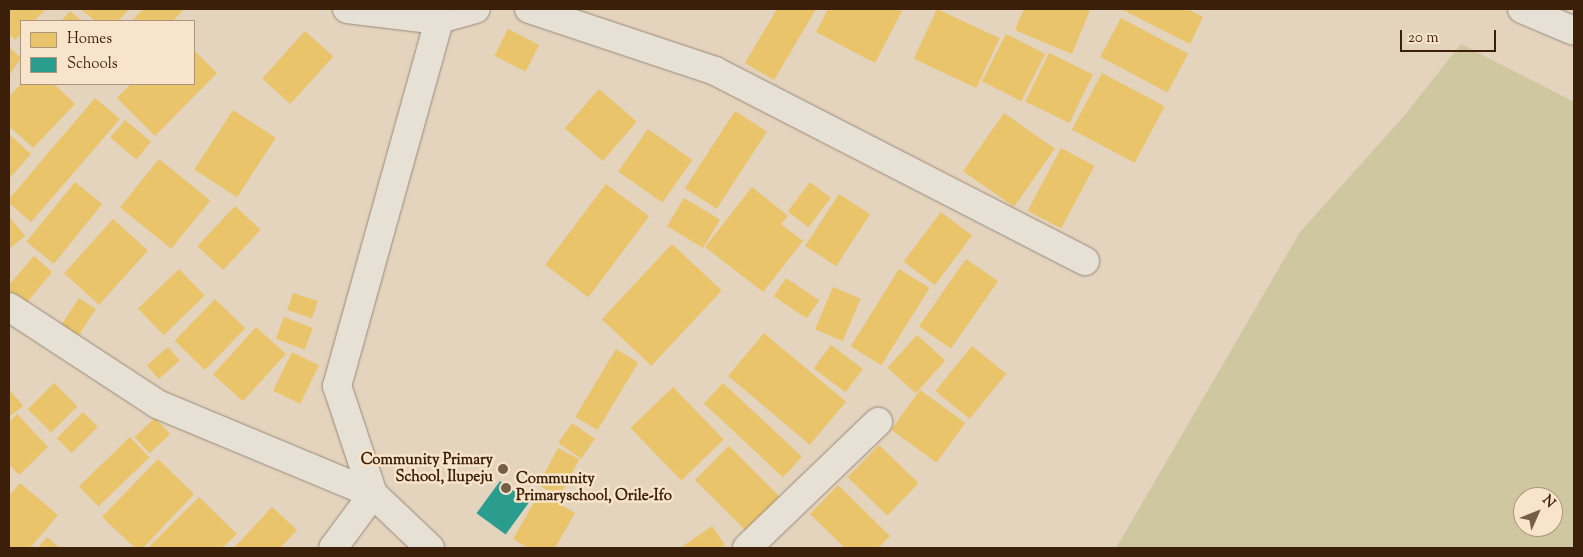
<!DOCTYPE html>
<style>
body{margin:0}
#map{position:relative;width:1583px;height:557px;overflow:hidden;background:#e4d3bd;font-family:"Sorts Mill Goudy",serif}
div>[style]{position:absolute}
.green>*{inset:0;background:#cfc7a0}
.homes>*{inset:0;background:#e9c46a;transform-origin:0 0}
.schools>*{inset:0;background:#2a9d8f;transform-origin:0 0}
.roads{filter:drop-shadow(0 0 1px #978a7a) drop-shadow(0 0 1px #978a7a)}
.minor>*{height:28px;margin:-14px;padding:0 14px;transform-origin:14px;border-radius:14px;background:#e7e0d5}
.secondary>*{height:28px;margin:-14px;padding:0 14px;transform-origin:14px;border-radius:14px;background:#e7e0d5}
.dots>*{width:14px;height:14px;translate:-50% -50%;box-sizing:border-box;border:2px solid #f7e4ca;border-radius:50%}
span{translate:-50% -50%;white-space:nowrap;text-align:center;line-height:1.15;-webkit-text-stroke:5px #f7e4ca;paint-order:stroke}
.poi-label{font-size:15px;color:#3c1f08;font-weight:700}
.right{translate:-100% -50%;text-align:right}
.left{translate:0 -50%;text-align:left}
.frame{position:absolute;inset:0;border:10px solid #3c1f08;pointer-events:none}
.legend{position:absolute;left:20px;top:20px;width:175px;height:65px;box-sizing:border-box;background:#f7e4ca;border:1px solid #ac957c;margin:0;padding:6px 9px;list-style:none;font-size:15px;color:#3c1f08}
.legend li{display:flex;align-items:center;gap:10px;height:25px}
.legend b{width:25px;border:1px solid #ac957c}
.north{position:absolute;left:1513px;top:487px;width:50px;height:50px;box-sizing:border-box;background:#f7e4ca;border:1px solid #ac957c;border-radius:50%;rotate:46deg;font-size:14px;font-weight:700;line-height:20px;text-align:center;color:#3c1f08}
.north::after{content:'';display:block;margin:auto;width:18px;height:22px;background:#775e47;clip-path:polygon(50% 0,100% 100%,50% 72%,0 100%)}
.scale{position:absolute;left:1400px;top:30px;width:96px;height:22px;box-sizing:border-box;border:2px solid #3c1f08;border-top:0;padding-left:6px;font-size:15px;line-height:18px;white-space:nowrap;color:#3c1f08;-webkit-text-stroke:4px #f7e4ca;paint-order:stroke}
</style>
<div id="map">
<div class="green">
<i style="clip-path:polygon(evenodd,1461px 44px,1574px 102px,1574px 548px,1116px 548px,1300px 232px,1404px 116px,1461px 44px,1523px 497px,1553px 497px,1553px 527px,1523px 527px,1523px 497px)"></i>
</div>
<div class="homes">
<i style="clip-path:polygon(9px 9px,46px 9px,34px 21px,21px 21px,21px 34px,15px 40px,9px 34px)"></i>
<i style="clip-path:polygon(81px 9px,129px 9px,118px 21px,95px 21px)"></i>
<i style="clip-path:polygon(143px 9px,184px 9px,173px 21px,132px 21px)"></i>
<i style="clip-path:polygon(777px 9px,816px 9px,774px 80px,745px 63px)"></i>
<i style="clip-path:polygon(828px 9px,898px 9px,902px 11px,875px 63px,816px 32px)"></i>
<i style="left:937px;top:9px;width:69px;height:55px;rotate:25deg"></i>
<i style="clip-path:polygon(1024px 9px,1087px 9px,1090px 10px,1072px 54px,1015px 30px)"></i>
<i style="clip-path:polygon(1121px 9px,1187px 9px,1203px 17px,1190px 44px)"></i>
<i style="clip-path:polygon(70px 11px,82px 21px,61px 21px)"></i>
<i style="left:1121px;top:18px;width:76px;height:44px;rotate:28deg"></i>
<i style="left:508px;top:29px;width:35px;height:30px;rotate:27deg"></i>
<i style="left:305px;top:31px;width:38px;height:64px;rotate:42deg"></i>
<i style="left:1006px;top:34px;width:44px;height:53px;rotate:27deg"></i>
<i style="clip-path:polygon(9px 47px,21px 58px,9px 76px)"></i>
<i style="clip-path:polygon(194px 50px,217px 73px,155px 136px,117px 98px,131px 84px,194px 84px)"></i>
<i style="left:1049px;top:53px;width:49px;height:54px;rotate:26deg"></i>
<i style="left:1102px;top:73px;width:71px;height:64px;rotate:28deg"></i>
<i style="clip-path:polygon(21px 84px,54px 84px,75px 104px,33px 148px,9px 126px,9px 97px)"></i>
<i style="left:599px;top:89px;width:50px;height:52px;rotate:41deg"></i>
<i style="clip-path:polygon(95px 98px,120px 119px,31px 222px,9px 203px,9px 199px)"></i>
<i style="left:233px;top:110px;width:51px;height:71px;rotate:33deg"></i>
<i style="left:735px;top:111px;width:38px;height:92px;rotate:33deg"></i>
<i style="left:1004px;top:113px;width:62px;height:71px;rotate:35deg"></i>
<i style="left:125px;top:120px;width:34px;height:23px;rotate:40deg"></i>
<i style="left:648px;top:129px;width:54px;height:52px;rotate:35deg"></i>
<i style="clip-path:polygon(9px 134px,31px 154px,9px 179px)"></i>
<i style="left:1061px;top:148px;width:38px;height:71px;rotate:28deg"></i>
<i style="left:159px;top:159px;width:66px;height:62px;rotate:39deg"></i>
<i style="left:75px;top:182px;width:35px;height:77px;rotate:39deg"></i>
<i style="left:810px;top:182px;width:26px;height:37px;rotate:37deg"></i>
<i style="left:606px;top:184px;width:54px;height:101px;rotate:37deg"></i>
<i style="clip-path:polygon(752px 187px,788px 216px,781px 224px,803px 241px,763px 292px,705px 247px)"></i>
<i style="left:839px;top:194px;width:37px;height:62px;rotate:33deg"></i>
<i style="left:684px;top:198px;width:42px;height:33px;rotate:31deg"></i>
<i style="left:235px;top:206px;width:35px;height:55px;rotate:43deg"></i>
<i style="left:941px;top:212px;width:39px;height:62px;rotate:37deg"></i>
<i style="clip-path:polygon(9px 217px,25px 236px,9px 249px)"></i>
<i style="left:113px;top:219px;width:47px;height:73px;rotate:42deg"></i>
<i style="left:672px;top:244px;width:68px;height:103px;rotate:43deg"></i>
<i style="clip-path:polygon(34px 256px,52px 272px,24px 306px,9px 294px,9px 285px)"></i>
<i style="left:966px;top:259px;width:39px;height:82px;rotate:35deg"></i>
<i style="left:179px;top:269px;width:37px;height:57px;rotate:46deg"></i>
<i style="left:899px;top:269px;width:36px;height:91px;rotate:32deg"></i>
<i style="left:786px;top:278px;width:40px;height:22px;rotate:34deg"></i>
<i style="left:833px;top:287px;width:30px;height:46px;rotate:23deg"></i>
<i style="left:293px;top:293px;width:26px;height:18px;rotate:18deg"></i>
<i style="left:79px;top:298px;width:20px;height:35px;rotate:33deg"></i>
<i style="left:215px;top:299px;width:42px;height:58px;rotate:44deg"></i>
<i style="left:284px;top:317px;width:31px;height:23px;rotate:21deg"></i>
<i style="left:256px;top:327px;width:40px;height:64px;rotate:42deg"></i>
<i style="left:764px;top:333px;width:107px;height:56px;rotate:40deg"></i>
<i style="left:917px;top:335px;width:38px;height:44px;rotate:42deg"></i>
<i style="left:831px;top:345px;width:40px;height:29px;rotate:37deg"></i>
<i style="left:972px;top:346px;width:44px;height:58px;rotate:39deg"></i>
<i style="left:168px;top:347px;width:18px;height:28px;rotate:49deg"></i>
<i style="left:616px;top:349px;width:26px;height:79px;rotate:31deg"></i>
<i style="left:292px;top:352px;width:30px;height:43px;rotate:26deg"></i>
<i style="left:54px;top:383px;width:33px;height:37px;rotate:45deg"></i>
<i style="left:723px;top:383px;width:108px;height:28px;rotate:43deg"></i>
<i style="left:673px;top:387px;width:73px;height:59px;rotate:46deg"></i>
<i style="clip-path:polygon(9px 389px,23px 406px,9px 417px)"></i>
<i style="left:920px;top:390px;width:56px;height:49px;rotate:36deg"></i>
<i style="left:83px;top:412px;width:21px;height:37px;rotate:45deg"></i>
<i style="clip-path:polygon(17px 414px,48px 447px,19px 475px,9px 464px,9px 422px)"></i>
<i style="left:155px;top:418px;width:22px;height:28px;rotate:47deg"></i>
<i style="left:572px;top:423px;width:28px;height:24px;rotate:35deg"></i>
<i style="left:130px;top:437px;width:28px;height:71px;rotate:46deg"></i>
<i style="left:879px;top:445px;width:55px;height:45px;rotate:44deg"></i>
<i style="left:729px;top:446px;width:74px;height:48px;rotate:45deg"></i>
<i style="left:558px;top:448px;width:24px;height:42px;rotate:28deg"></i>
<i style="clip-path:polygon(158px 459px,194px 494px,143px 548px,135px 548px,102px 517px)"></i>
<i style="clip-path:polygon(20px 483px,58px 515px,30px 548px,9px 548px,9px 496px)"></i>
<i style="clip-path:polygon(838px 485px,890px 536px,878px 548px,845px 548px,810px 514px)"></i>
<i style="clip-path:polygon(540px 492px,575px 513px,555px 548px,528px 548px,513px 539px)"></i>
<i style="clip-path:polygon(199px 497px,237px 534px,222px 548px,148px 548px)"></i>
<i style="clip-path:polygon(272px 507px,297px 530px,280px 548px,234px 548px)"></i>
<i style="clip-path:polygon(712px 526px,725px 545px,720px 548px,680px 548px)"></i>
<i style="clip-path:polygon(47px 537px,60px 548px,38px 548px)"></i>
</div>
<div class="schools">
<i style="left:500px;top:481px;width:36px;height:40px;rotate:36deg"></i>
</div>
<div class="roads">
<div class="minor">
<i style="left:347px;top:9px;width:90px;rotate:7deg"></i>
<i style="left:436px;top:20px;width:41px;rotate:-15.4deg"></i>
<i style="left:529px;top:9px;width:196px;rotate:18.4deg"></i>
<i style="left:715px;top:71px;width:416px;rotate:27.2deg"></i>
<i style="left:9px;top:307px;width:177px;rotate:33.2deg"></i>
<i style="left:157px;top:404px;width:234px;rotate:22.6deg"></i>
<i style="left:373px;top:494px;width:67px;rotate:126.5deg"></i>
<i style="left:430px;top:548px;width:79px;rotate:-136.5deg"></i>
<i style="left:373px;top:494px;width:114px;rotate:-108.4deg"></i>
<i style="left:337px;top:386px;width:391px;rotate:-74.4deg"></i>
<i style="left:747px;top:548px;width:182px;rotate:-43.9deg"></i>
</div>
<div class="secondary">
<i style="left:1522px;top:9px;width:56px;rotate:22.9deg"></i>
</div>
</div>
<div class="dots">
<i style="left:503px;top:469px;background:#775e47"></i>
<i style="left:506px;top:488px;background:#775e47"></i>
</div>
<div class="poi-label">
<span class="right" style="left:493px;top:469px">Community Primary<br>School, Ilupeju</span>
<span class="left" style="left:516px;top:488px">Community<br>Primaryschool, Orile-Ifo</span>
</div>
<div class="frame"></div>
<ul class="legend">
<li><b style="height:14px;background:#e9c46a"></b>Homes</li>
<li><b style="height:14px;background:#2a9d8f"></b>Schools</li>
</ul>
<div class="north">N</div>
<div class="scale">20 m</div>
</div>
